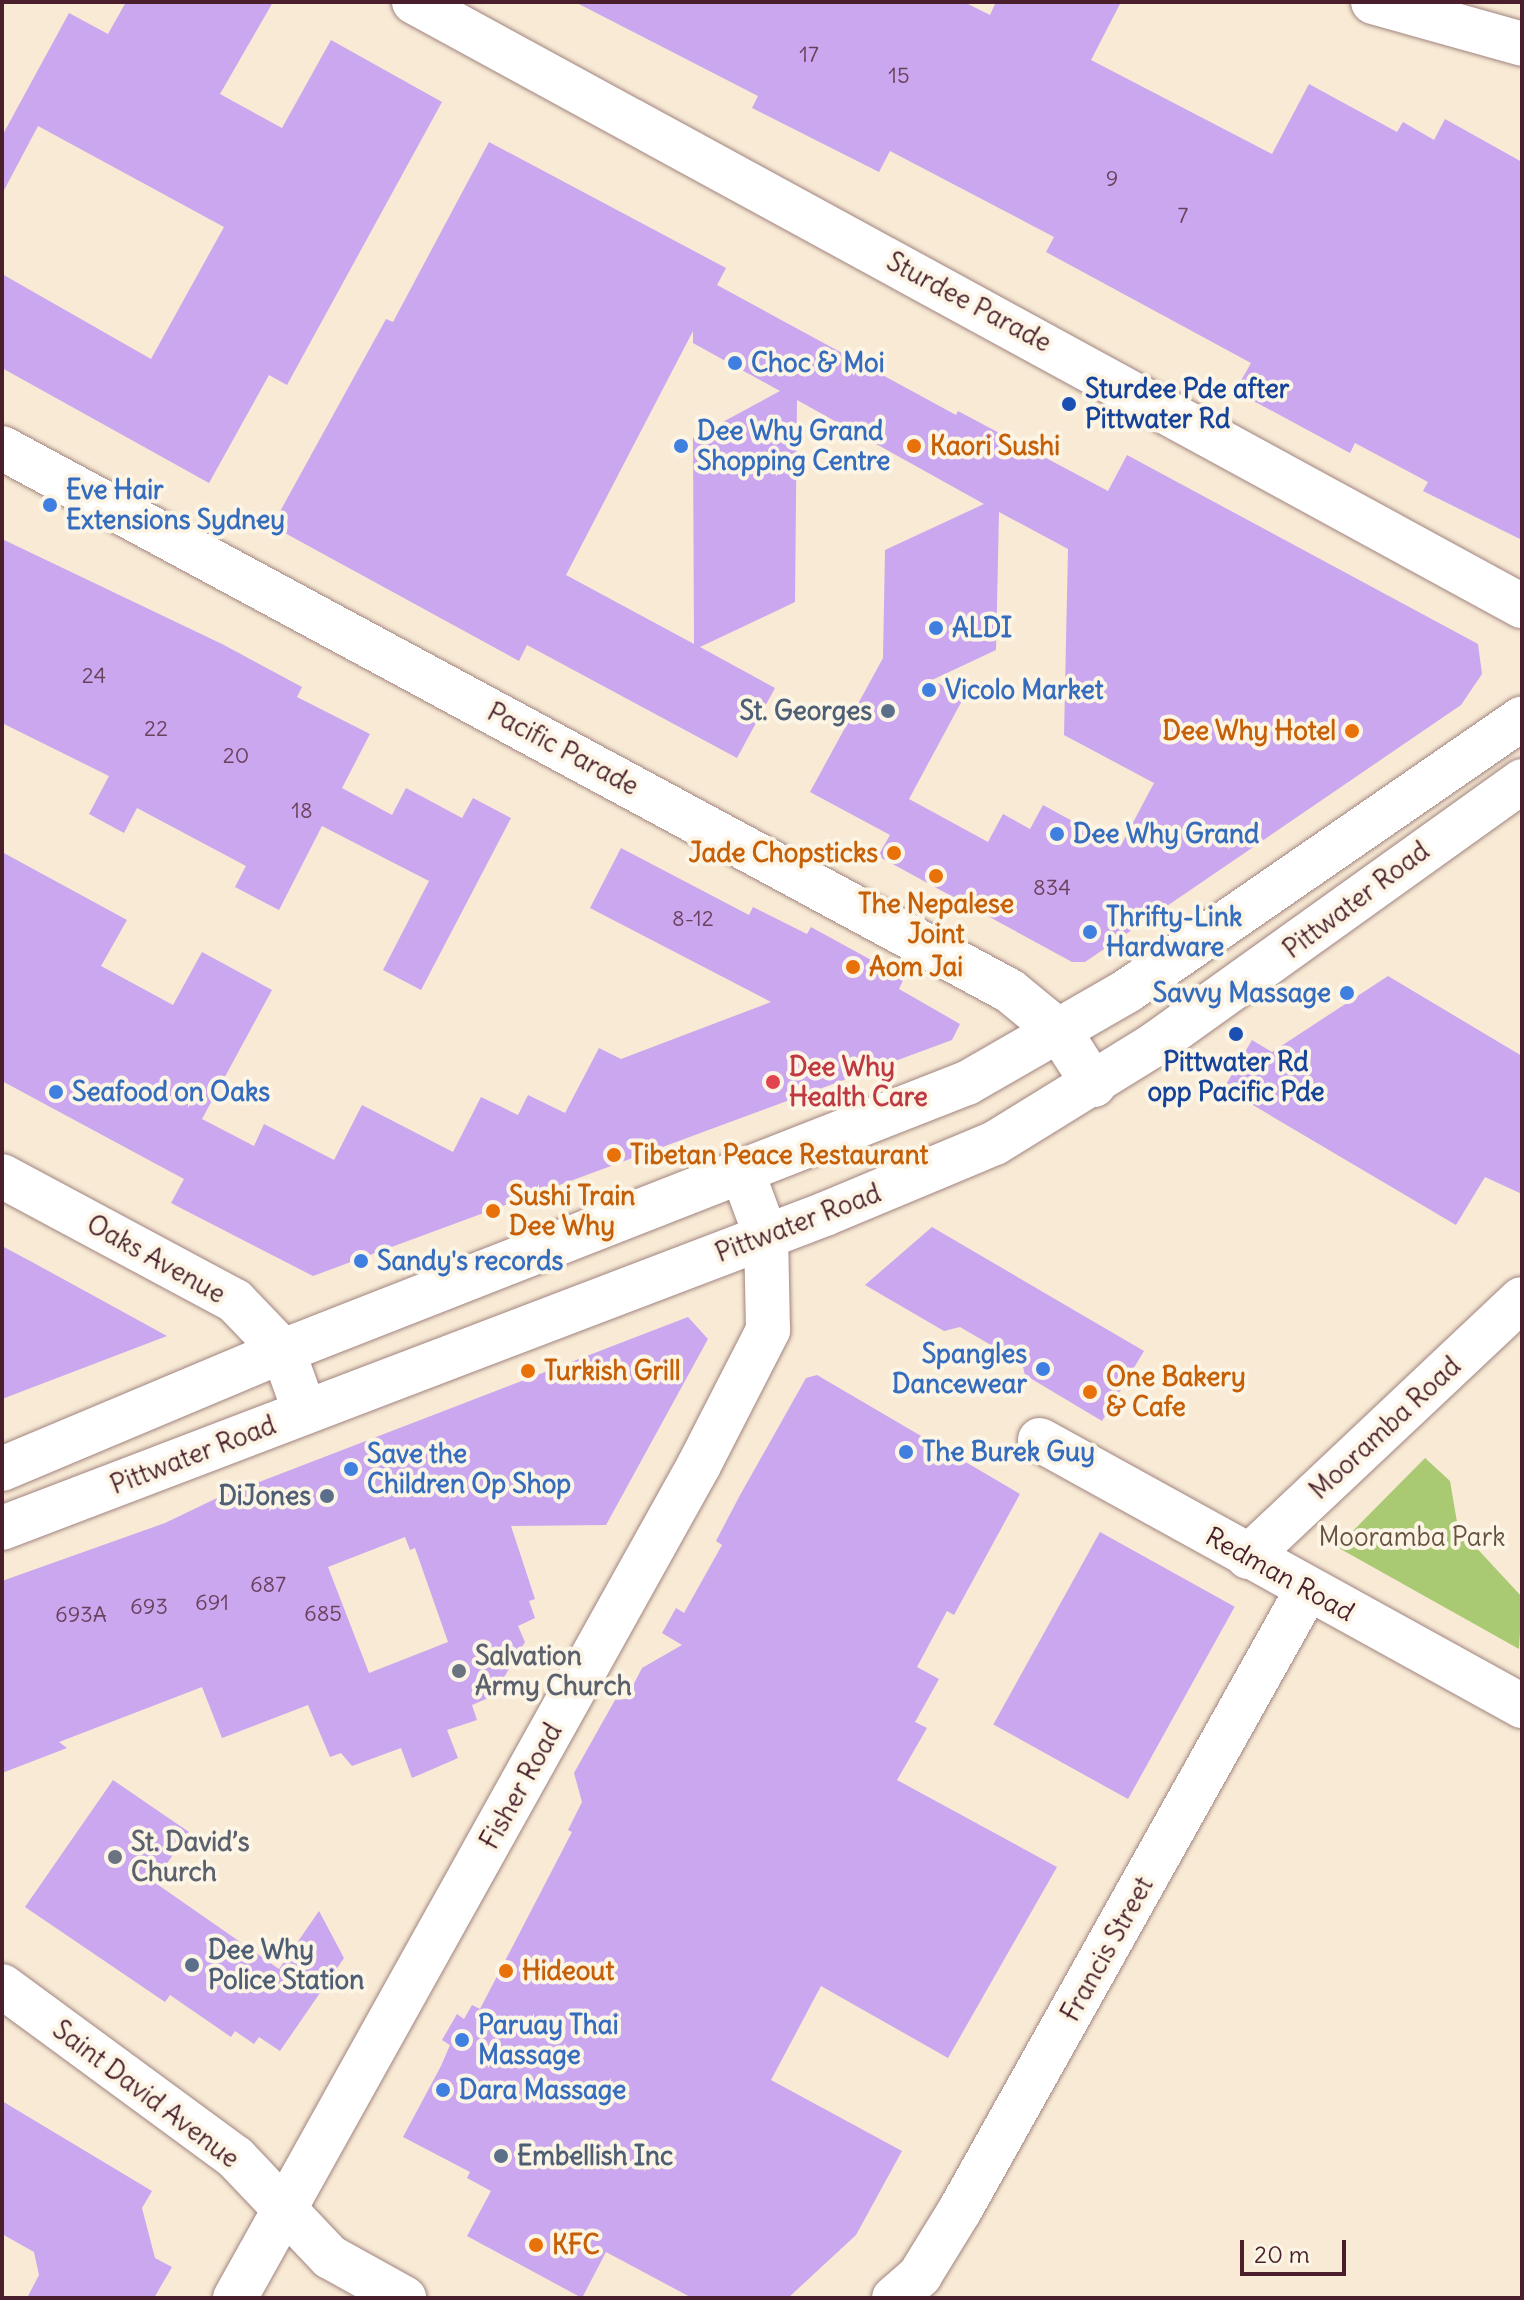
<!DOCTYPE html>
<meta charset="utf-8">
<style>
body{margin:0}
#map{position:relative;width:1524px;height:2300px;overflow:hidden;background:#f8ead4;font-family:Delius,sans-serif}
div>[style]{position:absolute}
.green>*{inset:0;background:#a9c972}
.building>*{inset:0;background:#caa7ef;transform-origin:0 0}
.roads{filter:drop-shadow(0 0 2px #a18480) drop-shadow(0 0 2px #a18480)}
.minor>*{height:44px;margin:-22px;padding:0 22px;transform-origin:22px;border-radius:22px;background:#fff}
.major>*{height:44px;margin:-22px;padding:0 22px;transform-origin:22px;border-radius:22px;background:#fff}
.highway>*{height:44px;margin:-22px;padding:0 22px;transform-origin:22px;border-radius:22px;background:#fff}
.dots>*{width:22px;height:22px;translate:-50% -50%;box-sizing:border-box;border:4px solid #fcf5e5;border-radius:50%}
span{translate:-50% -50%;white-space:nowrap;text-align:center;line-height:1.15;-webkit-text-stroke:8px #fcf5e5;paint-order:stroke}
.number-label{font-size:22px;color:#6a415c}
.number-label span{-webkit-text-stroke-width:0}
.street-label{font-size:26px;color:#4a1f2b}
.shop-label{font-size:26px;color:#366cbe;font-weight:700}
.left{translate:0 -50%;text-align:left}
.right{translate:-100% -50%;text-align:right}
.transit-label{font-size:26px;color:#164399;font-weight:700}
.food-label{font-size:26px;color:#c56008;font-weight:700}
.service-label{font-size:26px;color:#4e5e75;font-weight:700}
.health-label{font-size:26px;color:#be3a42;font-weight:700}
.park-label{font-size:26px;color:#665240}
.worship-label{font-size:26px;color:#5b616d;font-weight:700}
.frame{position:absolute;inset:0;border:4px solid #4a1f2b;pointer-events:none}
.scale{position:absolute;left:1240px;top:2240px;width:106px;height:36px;box-sizing:border-box;border:4px solid #4a1f2b;border-top:0;padding-left:10px;font-size:24px;line-height:28px;white-space:nowrap;color:#4a1f2b;-webkit-text-stroke:6px #fcf5e5;paint-order:stroke}
</style>
<div id="map">
<div class="green">
<i style="clip-path:polygon(1425px 1458px,1450px 1481px,1458px 1528px,1522px 1597px,1519px 1649px,1337px 1547px)"></i>
</div>
<div class="building">
<i style="clip-path:polygon(126px 2px,273px 2px,220px 94px,282px 128px,331px 40px,442px 102px,287px 385px,269px 375px,209px 483px,2px 368px,2px 274px,151px 359px,224px 227px,38px 126px,2px 194px,2px 136px,69px 13px,108px 34px)"></i>
<i style="clip-path:polygon(575px 2px,964px 2px,990px 15px,996px 2px,1121px 2px,1091px 60px,1272px 154px,1309px 84px,1397px 132px,1403px 122px,1434px 140px,1445px 119px,1522px 162px,1522px 540px,1423px 491px,1428px 482px,1355px 443px,1350px 453px,1235px 391px,1251px 363px,1046px 252px,1054px 237px,890px 151px,879px 172px,752px 108px,758px 96px)"></i>
<i style="clip-path:polygon(evenodd,489px 142px,726px 268px,717px 285px,956px 415px,958px 411px,1108px 491px,1127px 455px,1478px 644px,1482px 674px,1461px 705px,1085px 962px,1072px 962px,878px 856px,890px 835px,810px 792px,883px 658px,885px 550px,984px 504px,797px 400px,795px 602px,700px 647px,775px 688px,737px 758px,527px 645px,519px 661px,272px 526px,386px 319px,393px 322px,489px 142px,693px 331px,693px 343px,780px 391px,693px 438px,694px 644px,566px 575px,693px 331px,489px 142px,999px 512px,1068px 549px,1064px 735px,1154px 783px,1120px 847px,1043px 805px,1030px 829px,1003px 814px,988px 842px,909px 799px,964px 697px,932px 680px,996px 650px,999px 512px)"></i>
<i style="clip-path:polygon(2px 539px,222px 644px,302px 687px,297px 697px,370px 734px,342px 788px,392px 815px,406px 788px,462px 818px,473px 798px,511px 818px,421px 990px,383px 970px,429px 881px,322px 826px,279px 910px,235px 887px,246px 866px,137px 808px,124px 833px,89px 814px,109px 776px,2px 723px)"></i>
<i style="clip-path:polygon(621px 848px,749px 915px,753px 907px,807px 934px,811px 927px,904px 978px,899px 989px,960px 1024px,952px 1040px,313px 1276px,171px 1203px,184px 1179px,2px 1081px,2px 852px,127px 920px,101px 966px,173px 1005px,202px 952px,272px 990px,202px 1119px,254px 1146px,264px 1124px,334px 1160px,362px 1105px,453px 1152px,481px 1097px,518px 1115px,528px 1095px,565px 1113px,599px 1048px,621px 1059px,771px 1002px,590px 908px)"></i>
<i style="clip-path:polygon(1388px 976px,1522px 1056px,1522px 1194px,1485px 1177px,1456px 1225px,1224px 1088px,1252px 1040px,1272px 1052px)"></i>
<i style="clip-path:polygon(932px 1227px,1144px 1351px,1102px 1421px,1025px 1375px,1022px 1363px,960px 1327px,944px 1331px,865px 1285px)"></i>
<i style="clip-path:polygon(2px 1246px,32px 1262px,167px 1336px,2px 1399px)"></i>
<i style="clip-path:polygon(evenodd,688px 1317px,708px 1339px,606px 1525px,511px 1526px,535px 1599px,529px 1601px,535px 1618px,518px 1626px,525px 1642px,493px 1696px,472px 1705px,477px 1720px,447px 1730px,458px 1758px,412px 1778px,401px 1748px,352px 1766px,341px 1753px,330px 1757px,308px 1705px,222px 1738px,202px 1687px,59px 1742px,67px 1748px,2px 1773px,2px 1581px,165px 1523px,215px 1499px,688px 1317px,405px 1537px,410px 1550px,415px 1548px,448px 1642px,369px 1673px,328px 1567px,405px 1537px)"></i>
<i style="clip-path:polygon(817px 1375px,1020px 1494px,954px 1615px,947px 1611px,917px 1667px,939px 1679px,915px 1722px,927px 1728px,897px 1780px,1057px 1867px,948px 2058px,821px 1986px,771px 2080px,902px 2151px,856px 2235px,788px 2298px,692px 2298px,606px 2252px,582px 2298px,467px 2236px,491px 2191px,467px 2178px,470px 2172px,403px 2137px,441px 2066px,450px 2045px,442px 2040px,457px 2014px,464px 2019px,472px 2005px,480px 2009px,572px 1832px,568px 1830px,582px 1802px,574px 1773px,615px 1700px,626px 1699px,642px 1668px,682px 1645px,662px 1633px,676px 1608px,684px 1613px,722px 1545px,716px 1541px,739px 1497px,806px 1378px)"></i>
<i style="left:1100px;top:1532px;width:154px;height:220px;rotate:29deg"></i>
<i style="clip-path:polygon(113px 1780px,189px 1832px,154px 1882px,279px 1969px,319px 1911px,344px 1958px,280px 2051px,259px 2037px,254px 2044px,235px 2031px,231px 2037px,170px 1995px,165px 2002px,25px 1907px)"></i>
<i style="clip-path:polygon(2px 2101px,152px 2191px,142px 2208px,155px 2258px,172px 2267px,154px 2298px,27px 2298px,39px 2275px,34px 2252px,2px 2234px)"></i>
</div>
<div class="roads">
<div class="minor">
<i style="left:414px;top:2px;width:1262px;rotate:28.6deg"></i>
<i style="left:1373px;top:2px;width:155px;rotate:15.7deg"></i>
<i style="left:2px;top:448px;width:1145px;rotate:28.31deg"></i>
<i style="left:1010px;top:991px;width:65px;rotate:39.4deg"></i>
<i style="left:1060px;top:1032px;width:63px;rotate:57.3deg"></i>
<i style="left:2px;top:1176px;width:264px;rotate:28.2deg"></i>
<i style="left:235px;top:1301px;width:69px;rotate:46.2deg"></i>
<i style="left:283px;top:1351px;width:65px;rotate:70.2deg"></i>
<i style="left:1040px;top:1440px;width:551px;rotate:28.89deg"></i>
<i style="left:1248px;top:1557px;width:376px;rotate:-43.3deg"></i>
<i style="left:2px;top:1986px;width:289px;rotate:36.3deg"></i>
<i style="left:235px;top:2157px;width:138px;rotate:46.5deg"></i>
<i style="left:330px;top:2257px;width:85px;rotate:29deg"></i>
<i style="left:894px;top:2298px;width:35px;rotate:-41deg"></i>
<i style="left:920px;top:2275px;width:76px;rotate:-58.4deg"></i>
<i style="left:960px;top:2210px;width:710px;rotate:-60.77deg"></i>
</div>
<div class="major">
<i style="left:235px;top:2298px;width:954px;rotate:-60.88deg"></i>
<i style="left:699px;top:1465px;width:152px;rotate:-62.9deg"></i>
<i style="left:768px;top:1330px;width:94px;rotate:-91.2deg"></i>
<i style="left:766px;top:1236px;width:69px;rotate:-110.3deg"></i>
</div>
<div class="highway">
<i style="left:2px;top:1469px;width:305px;rotate:-22.8deg"></i>
<i style="left:283px;top:1351px;width:735px;rotate:-21.4deg"></i>
<i style="left:967px;top:1083px;width:185px;rotate:-29.9deg"></i>
<i style="left:1127px;top:991px;width:480px;rotate:-34.6deg"></i>
<i style="left:2px;top:1528px;width:881px;rotate:-20.88deg"></i>
<i style="left:825px;top:1214px;width:184px;rotate:-22.7deg"></i>
<i style="left:995px;top:1143px;width:188px;rotate:-31.7deg"></i>
<i style="left:1155px;top:1044px;width:452px;rotate:-35.6deg"></i>
</div>
</div>
<div class="dots">
<i style="left:735px;top:363px;background:#3f7fe0"></i>
<i style="left:1069px;top:404px;background:#1a4fb4"></i>
<i style="left:681px;top:446px;background:#3f7fe0"></i>
<i style="left:914px;top:446px;background:#e8710a"></i>
<i style="left:50px;top:505px;background:#3f7fe0"></i>
<i style="left:936px;top:628px;background:#3f7fe0"></i>
<i style="left:929px;top:690px;background:#3f7fe0"></i>
<i style="left:888px;top:711px;background:#5c6f8a"></i>
<i style="left:1352px;top:731px;background:#e8710a"></i>
<i style="left:1057px;top:834px;background:#3f7fe0"></i>
<i style="left:894px;top:853px;background:#e8710a"></i>
<i style="left:936px;top:876px;background:#e8710a"></i>
<i style="left:1090px;top:932px;background:#3f7fe0"></i>
<i style="left:853px;top:967px;background:#e8710a"></i>
<i style="left:1347px;top:993px;background:#3f7fe0"></i>
<i style="left:1236px;top:1034px;background:#1a4fb4"></i>
<i style="left:773px;top:1082px;background:#e0444e"></i>
<i style="left:56px;top:1092px;background:#3f7fe0"></i>
<i style="left:614px;top:1155px;background:#e8710a"></i>
<i style="left:493px;top:1211px;background:#e8710a"></i>
<i style="left:361px;top:1261px;background:#3f7fe0"></i>
<i style="left:1043px;top:1369px;background:#3f7fe0"></i>
<i style="left:528px;top:1371px;background:#e8710a"></i>
<i style="left:1090px;top:1392px;background:#e8710a"></i>
<i style="left:906px;top:1452px;background:#3f7fe0"></i>
<i style="left:351px;top:1469px;background:#3f7fe0"></i>
<i style="left:327px;top:1496px;background:#5c6f8a"></i>
<i style="left:459px;top:1671px;background:#6b7280"></i>
<i style="left:115px;top:1857px;background:#6b7280"></i>
<i style="left:192px;top:1965px;background:#5c6f8a"></i>
<i style="left:506px;top:1971px;background:#e8710a"></i>
<i style="left:462px;top:2040px;background:#3f7fe0"></i>
<i style="left:443px;top:2090px;background:#3f7fe0"></i>
<i style="left:501px;top:2156px;background:#5c6f8a"></i>
<i style="left:536px;top:2245px;background:#e8710a"></i>
</div>
<div class="number-label">
<span style="left:809px;top:55px">17</span>
<span style="left:899px;top:76px">15</span>
<span style="left:1112px;top:179px">9</span>
<span style="left:1183px;top:216px">7</span>
<span style="left:94px;top:676px">24</span>
<span style="left:156px;top:729px">22</span>
<span style="left:236px;top:756px">20</span>
<span style="left:302px;top:811px">18</span>
<span style="left:1052px;top:888px">834</span>
<span style="left:693px;top:919px">8-12</span>
<span style="left:268px;top:1585px">687</span>
<span style="left:212px;top:1603px">691</span>
<span style="left:149px;top:1607px">693</span>
<span style="left:323px;top:1614px">685</span>
<span style="left:81px;top:1615px">693A</span>
</div>
<div class="street-label">
<span style="left:969px;top:302px;rotate:28deg">Sturdee Parade</span>
<span style="left:563px;top:749px;rotate:28deg">Pacific Parade</span>
<span style="left:1356px;top:900px;rotate:-37deg">Pittwater Road</span>
<span style="left:798px;top:1223px;rotate:-21deg">Pittwater Road</span>
<span style="left:156px;top:1259px;rotate:29deg">Oaks Avenue</span>
<span style="left:1385px;top:1428px;rotate:-43deg">Mooramba Road</span>
<span style="left:193px;top:1455px;rotate:-21deg">Pittwater Road</span>
<span style="left:1280px;top:1574px;rotate:29deg">Redman Road</span>
<span style="left:521px;top:1786px;rotate:-61deg">Fisher Road</span>
<span style="left:1107px;top:1949px;rotate:-61deg">Francis Street</span>
<span style="left:146px;top:2094px;rotate:37deg">Saint David Avenue</span>
</div>
<div class="shop-label">
<span class="left" style="left:751px;top:363px">Choc &amp; Moi</span>
<span class="left" style="left:697px;top:446px">Dee Why Grand<br>Shopping Centre</span>
<span class="left" style="left:66px;top:505px">Eve Hair<br>Extensions Sydney</span>
<span class="left" style="left:952px;top:628px">ALDI</span>
<span class="left" style="left:945px;top:690px">Vicolo Market</span>
<span class="left" style="left:1073px;top:834px">Dee Why Grand</span>
<span class="left" style="left:1106px;top:932px">Thrifty-Link<br>Hardware</span>
<span class="right" style="left:1331px;top:993px">Savvy Massage</span>
<span class="left" style="left:72px;top:1092px">Seafood on Oaks</span>
<span class="left" style="left:377px;top:1261px">Sandy's records</span>
<span class="right" style="left:1027px;top:1369px">Spangles<br>Dancewear</span>
<span class="left" style="left:922px;top:1452px">The Burek Guy</span>
<span class="left" style="left:367px;top:1469px">Save the<br>Children Op Shop</span>
<span class="left" style="left:478px;top:2040px">Paruay Thai<br>Massage</span>
<span class="left" style="left:459px;top:2090px">Dara Massage</span>
</div>
<div class="transit-label">
<span class="left" style="left:1085px;top:404px">Sturdee Pde after<br>Pittwater Rd</span>
<span style="left:1236px;top:1077px">Pittwater Rd<br>opp Pacific Pde</span>
</div>
<div class="food-label">
<span class="left" style="left:930px;top:446px">Kaori Sushi</span>
<span class="right" style="left:1336px;top:731px">Dee Why Hotel</span>
<span class="right" style="left:878px;top:853px">Jade Chopsticks</span>
<span style="left:936px;top:919px">The Nepalese<br>Joint</span>
<span class="left" style="left:869px;top:967px">Aom Jai</span>
<span class="left" style="left:630px;top:1155px">Tibetan Peace Restaurant</span>
<span class="left" style="left:509px;top:1211px">Sushi Train<br>Dee Why</span>
<span class="left" style="left:544px;top:1371px">Turkish Grill</span>
<span class="left" style="left:1106px;top:1392px">One Bakery<br>&amp; Cafe</span>
<span class="left" style="left:522px;top:1971px">Hideout</span>
<span class="left" style="left:552px;top:2245px">KFC</span>
</div>
<div class="service-label">
<span class="right" style="left:872px;top:711px">St. Georges</span>
<span class="right" style="left:311px;top:1496px">DiJones</span>
<span class="left" style="left:208px;top:1965px">Dee Why<br>Police Station</span>
<span class="left" style="left:517px;top:2156px">Embellish Inc</span>
</div>
<div class="health-label">
<span class="left" style="left:789px;top:1082px">Dee Why<br>Health Care</span>
</div>
<div class="park-label">
<span style="left:1412px;top:1537px">Mooramba Park</span>
</div>
<div class="worship-label">
<span class="left" style="left:475px;top:1671px">Salvation<br>Army Church</span>
<span class="left" style="left:131px;top:1857px">St. David’s<br>Church</span>
</div>
<div class="frame"></div>
<div class="scale">20 m</div>
</div>
